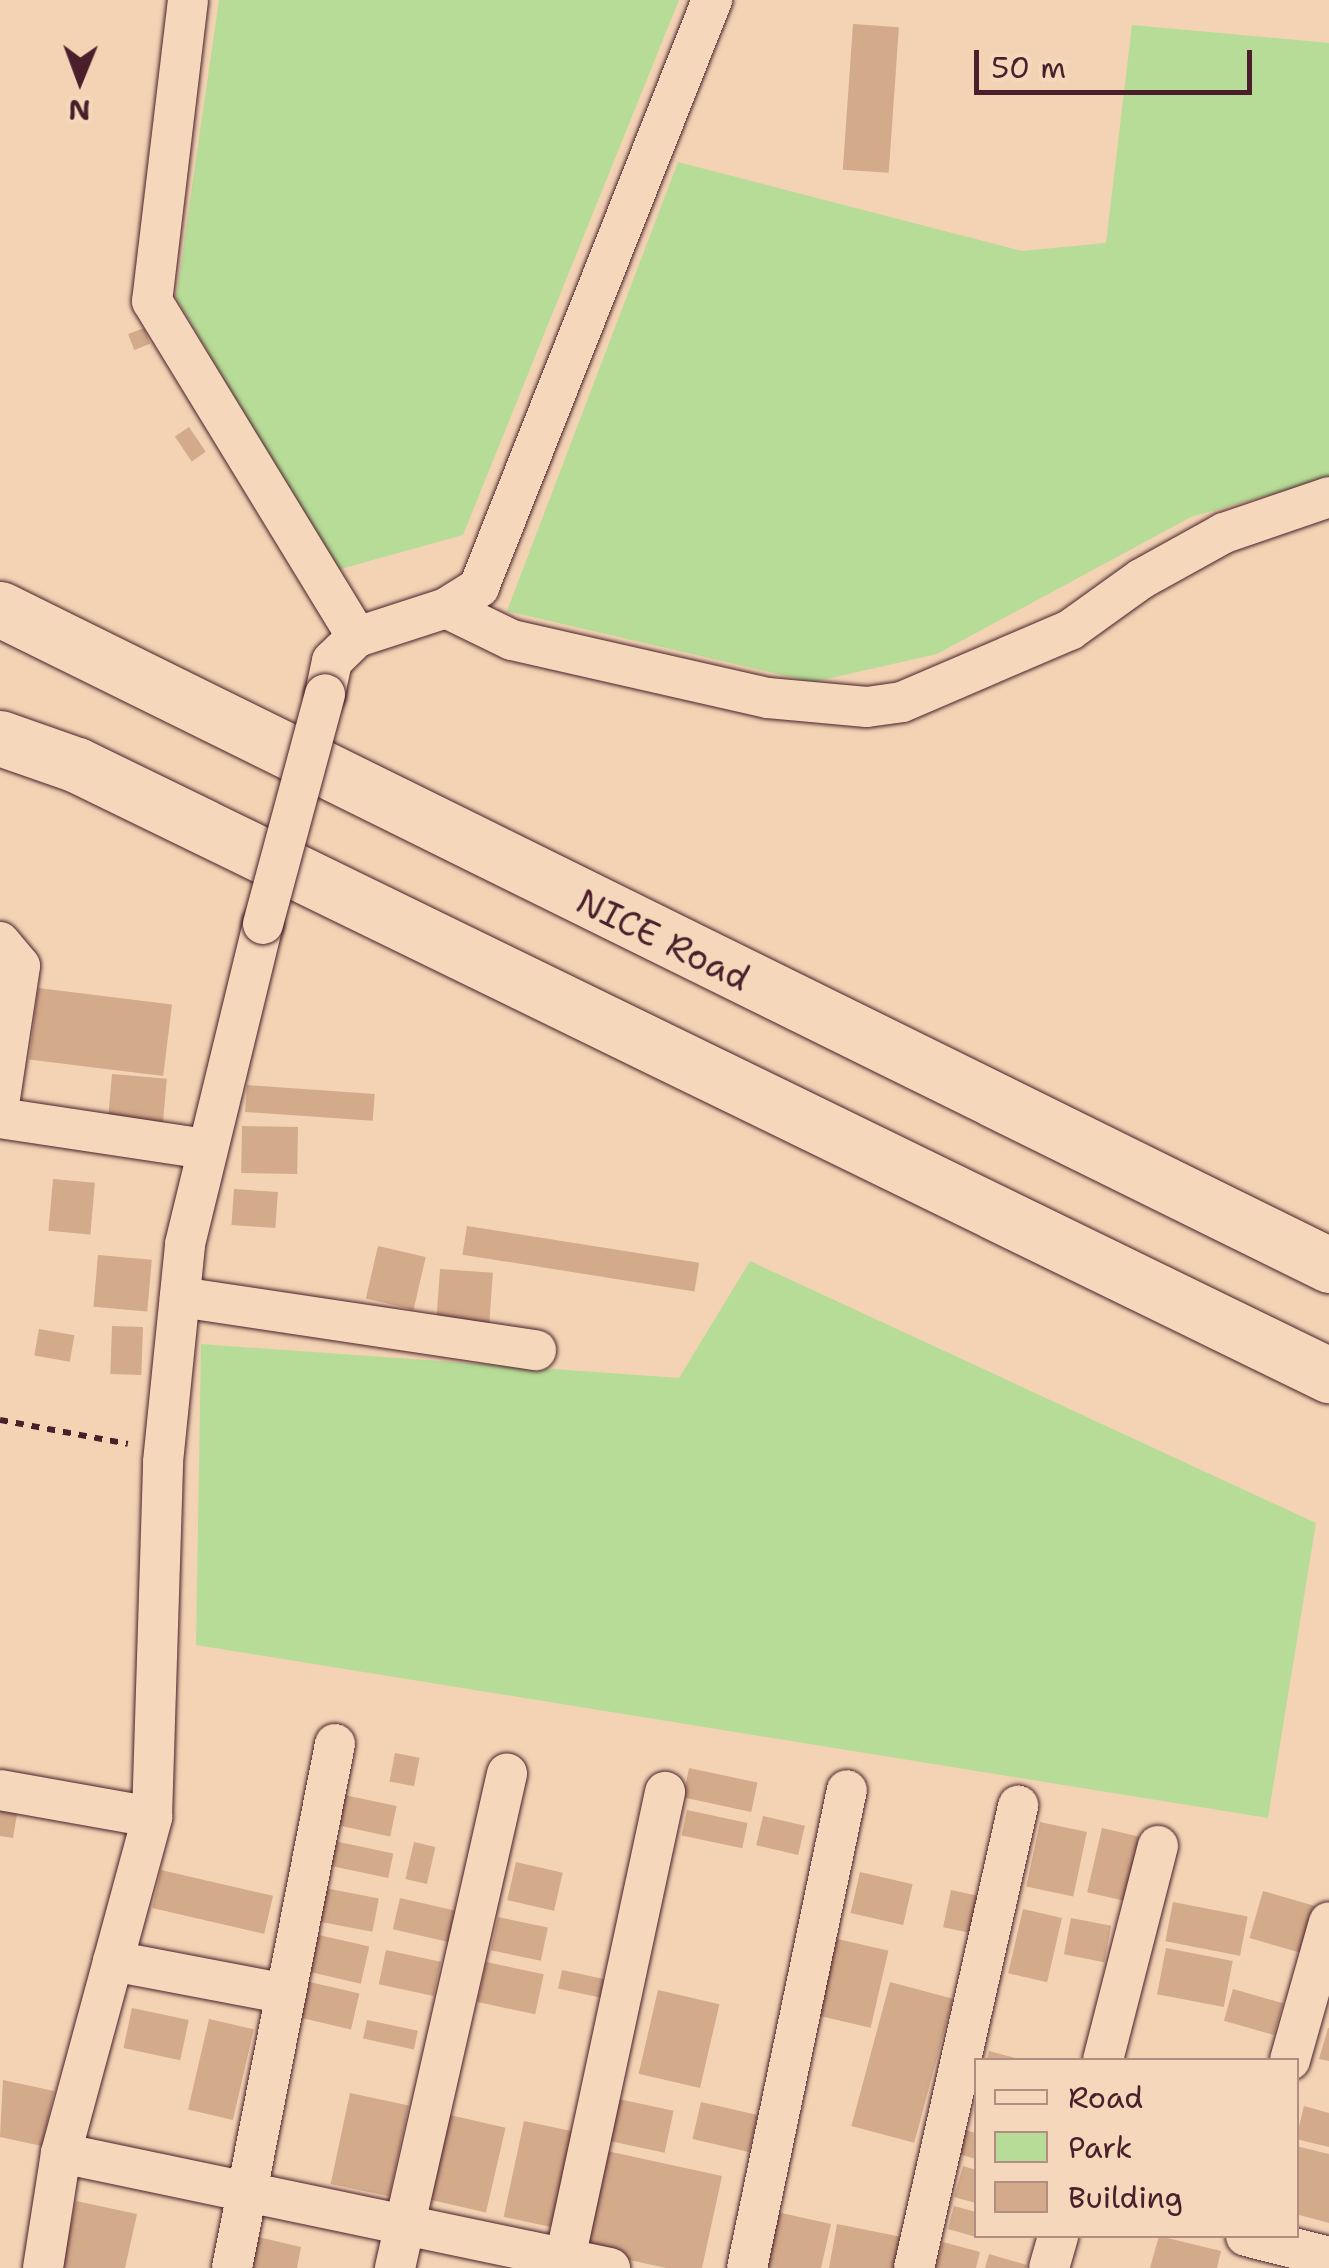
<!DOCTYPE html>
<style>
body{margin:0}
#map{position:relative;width:1329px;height:2268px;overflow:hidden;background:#f3d3b4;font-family:"Shantell Sans",sans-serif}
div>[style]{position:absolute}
.green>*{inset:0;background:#b7dc97}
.building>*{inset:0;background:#d3aa8a;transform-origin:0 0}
.path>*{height:6px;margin-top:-3px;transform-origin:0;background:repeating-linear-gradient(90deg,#4a1f2b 0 8px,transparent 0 16px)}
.roads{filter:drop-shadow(0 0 2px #4a1f2b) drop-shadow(0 0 2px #4a1f2b)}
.minor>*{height:40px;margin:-20px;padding:0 20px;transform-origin:20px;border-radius:20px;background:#f5d8bb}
.highway>*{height:55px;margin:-27.5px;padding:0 27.5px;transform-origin:27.5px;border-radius:27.5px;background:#f5d8bb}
.bridges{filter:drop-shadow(0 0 2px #4a1f2b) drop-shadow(0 0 2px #4a1f2b)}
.minor-bridge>*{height:40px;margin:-20px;padding:0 20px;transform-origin:20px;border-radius:20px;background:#f5d8bb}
span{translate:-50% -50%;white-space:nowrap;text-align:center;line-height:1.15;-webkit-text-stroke:8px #f5d8bb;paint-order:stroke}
.street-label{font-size:35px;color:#4a1f2b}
.legend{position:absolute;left:974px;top:2058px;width:325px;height:180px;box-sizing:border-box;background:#f5d8bb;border:2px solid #b18e81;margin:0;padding:12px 18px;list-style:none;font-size:30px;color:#4a1f2b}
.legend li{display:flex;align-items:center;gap:20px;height:50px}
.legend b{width:50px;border:2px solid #b18e81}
.north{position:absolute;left:30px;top:30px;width:100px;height:100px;-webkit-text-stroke:8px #f5d8bb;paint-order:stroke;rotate:181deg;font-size:28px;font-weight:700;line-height:40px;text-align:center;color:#4a1f2b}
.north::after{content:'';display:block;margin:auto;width:35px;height:45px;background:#4a1f2b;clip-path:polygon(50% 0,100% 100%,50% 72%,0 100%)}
.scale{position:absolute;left:974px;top:50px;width:278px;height:45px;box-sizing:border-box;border:5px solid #4a1f2b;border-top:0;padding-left:12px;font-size:30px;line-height:35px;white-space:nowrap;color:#4a1f2b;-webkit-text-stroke:8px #f5d8bb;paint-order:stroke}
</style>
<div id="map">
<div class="green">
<i style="clip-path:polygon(219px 0,679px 0,463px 535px,337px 570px,176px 298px)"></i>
<i style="clip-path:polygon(1132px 25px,1329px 43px,1329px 478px,1191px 517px,937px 654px,813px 682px,507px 611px,678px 162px,1022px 251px,1106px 243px)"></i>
<i style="clip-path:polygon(750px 1261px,1316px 1523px,1268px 1818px,196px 1645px,201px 1344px,679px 1378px)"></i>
</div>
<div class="building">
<i style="left:853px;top:24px;width:46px;height:146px;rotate:4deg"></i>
<i style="left:144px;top:328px;width:17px;height:17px;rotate:69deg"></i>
<i style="left:189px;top:427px;width:30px;height:17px;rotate:56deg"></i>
<i style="left:38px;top:988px;width:135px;height:72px;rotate:7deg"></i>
<i style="left:112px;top:1074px;width:55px;height:55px;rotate:5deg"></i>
<i style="left:247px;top:1085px;width:128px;height:27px;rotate:4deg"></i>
<i style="left:242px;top:1126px;width:56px;height:47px;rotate:1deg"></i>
<i style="left:53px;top:1179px;width:42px;height:52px;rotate:5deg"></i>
<i style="left:234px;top:1189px;width:44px;height:36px;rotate:4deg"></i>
<i style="left:467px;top:1226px;width:235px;height:29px;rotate:9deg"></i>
<i style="left:378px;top:1246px;width:49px;height:54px;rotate:13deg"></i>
<i style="left:98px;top:1255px;width:54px;height:52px;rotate:5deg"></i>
<i style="left:440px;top:1269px;width:53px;height:57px;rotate:4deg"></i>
<i style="left:112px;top:1326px;width:31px;height:48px;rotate:2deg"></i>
<i style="left:39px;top:1329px;width:36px;height:27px;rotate:10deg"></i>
<i style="left:395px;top:1753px;width:25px;height:29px;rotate:11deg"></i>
<i style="left:689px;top:1768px;width:70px;height:30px;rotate:12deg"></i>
<i style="left:335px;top:1793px;width:63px;height:31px;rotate:12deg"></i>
<i style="left:687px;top:1810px;width:62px;height:26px;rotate:12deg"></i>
<i style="clip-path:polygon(0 1811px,17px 1814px,13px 1838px,0 1836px)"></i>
<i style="left:763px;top:1816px;width:43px;height:30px;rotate:13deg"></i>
<i style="left:1040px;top:1822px;width:48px;height:66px;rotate:12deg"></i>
<i style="left:1102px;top:1828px;width:41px;height:66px;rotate:13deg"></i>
<i style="left:320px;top:1838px;width:75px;height:25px;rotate:12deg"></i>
<i style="left:414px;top:1842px;width:22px;height:38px;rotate:13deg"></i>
<i style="left:516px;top:1862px;width:48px;height:39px;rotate:13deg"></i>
<i style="left:161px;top:1870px;width:115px;height:39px;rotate:13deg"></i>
<i style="left:860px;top:1872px;width:54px;height:42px;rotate:13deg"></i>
<i style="left:320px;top:1887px;width:60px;height:34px;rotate:11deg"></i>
<i style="left:951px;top:1890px;width:38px;height:38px;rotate:12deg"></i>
<i style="left:1263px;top:1891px;width:64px;height:49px;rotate:16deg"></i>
<i style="left:400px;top:1898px;width:57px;height:32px;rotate:13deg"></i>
<i style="left:1173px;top:1902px;width:76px;height:40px;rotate:11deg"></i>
<i style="left:1023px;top:1909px;width:40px;height:66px;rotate:13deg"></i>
<i style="left:498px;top:1917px;width:51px;height:34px;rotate:12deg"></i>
<i style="left:1071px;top:1918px;width:41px;height:37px;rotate:11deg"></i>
<i style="left:306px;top:1932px;width:65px;height:38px;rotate:13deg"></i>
<i style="left:829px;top:1937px;width:61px;height:79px;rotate:13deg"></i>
<i style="left:1166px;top:1948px;width:68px;height:47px;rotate:11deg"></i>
<i style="left:386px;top:1950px;width:56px;height:35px;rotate:12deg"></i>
<i style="left:486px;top:1962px;width:59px;height:41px;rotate:12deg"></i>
<i style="left:562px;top:1970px;width:56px;height:19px;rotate:12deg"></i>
<i style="left:297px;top:1979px;width:64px;height:37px;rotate:13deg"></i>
<i style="left:890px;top:1982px;width:65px;height:149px;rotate:15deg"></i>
<i style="left:1233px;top:1989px;width:52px;height:33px;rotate:16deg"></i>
<i style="left:658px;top:1990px;width:63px;height:86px;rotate:13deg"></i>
<i style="left:132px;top:2008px;width:58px;height:41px;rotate:12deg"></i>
<i style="left:209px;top:2019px;width:46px;height:93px;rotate:13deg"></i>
<i style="left:367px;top:2020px;width:52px;height:19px;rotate:12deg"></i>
<i style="clip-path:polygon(1328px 2028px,1329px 2028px,1329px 2061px,1319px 2059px)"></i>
<i style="clip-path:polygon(989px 2051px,1019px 2059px,1019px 2060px,987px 2060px)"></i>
<i style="clip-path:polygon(3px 2080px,54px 2091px,42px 2146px,0 2137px)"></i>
<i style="left:350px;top:2093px;width:60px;height:93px;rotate:12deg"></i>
<i style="left:609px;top:2097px;width:66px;height:43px;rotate:12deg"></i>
<i style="left:701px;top:2102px;width:58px;height:38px;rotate:13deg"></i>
<i style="clip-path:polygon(1304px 2106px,1329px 2113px,1329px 2147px,1296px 2139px)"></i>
<i style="left:450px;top:2115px;width:57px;height:87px;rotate:13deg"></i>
<i style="left:524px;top:2121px;width:58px;height:98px;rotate:12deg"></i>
<i style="clip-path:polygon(955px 2127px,976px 2133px,976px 2159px,948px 2151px)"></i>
<i style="clip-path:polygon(1296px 2146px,1329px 2154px,1329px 2223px,1296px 2214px)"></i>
<i style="clip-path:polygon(598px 2149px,722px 2176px,702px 2268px,666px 2268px,575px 2248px)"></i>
<i style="clip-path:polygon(963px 2166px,976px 2170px,976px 2203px,954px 2197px)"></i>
<i style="clip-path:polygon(76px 2201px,137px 2214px,125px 2268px,61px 2268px)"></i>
<i style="clip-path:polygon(954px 2206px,976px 2212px,976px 2237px,948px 2229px)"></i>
<i style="clip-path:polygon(768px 2210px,831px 2224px,821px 2268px,755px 2268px)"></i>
<i style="clip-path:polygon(837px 2224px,902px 2237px,896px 2268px,829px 2268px)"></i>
<i style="clip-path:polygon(245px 2234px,301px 2247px,297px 2268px,238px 2268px)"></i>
<i style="clip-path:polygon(1159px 2236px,1221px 2251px,1217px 2268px,1150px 2268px)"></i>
<i style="clip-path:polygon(943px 2242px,980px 2252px,976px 2268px,935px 2268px)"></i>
<i style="clip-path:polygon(989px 2254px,1027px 2265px,1026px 2268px,985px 2268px)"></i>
</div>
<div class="path">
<i style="left:0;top:1420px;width:130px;rotate:10.6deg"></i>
</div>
<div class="roads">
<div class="minor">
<i style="left:188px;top:0;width:303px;rotate:96.8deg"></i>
<i style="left:152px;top:301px;width:394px;rotate:58.6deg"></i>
<i style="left:446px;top:608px;width:73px;rotate:25.9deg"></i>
<i style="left:512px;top:640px;width:262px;rotate:12.8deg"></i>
<i style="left:768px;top:698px;width:99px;rotate:5.2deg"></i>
<i style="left:867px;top:707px;width:35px;rotate:-8deg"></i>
<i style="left:902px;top:702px;width:183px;rotate:-23.2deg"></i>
<i style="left:1070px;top:630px;width:87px;rotate:-35.7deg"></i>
<i style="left:1141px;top:579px;width:95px;rotate:-29deg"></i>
<i style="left:1224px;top:533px;width:111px;rotate:-18.9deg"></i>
<i style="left:325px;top:694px;width:34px;rotate:-78deg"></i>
<i style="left:332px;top:661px;width:35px;rotate:-44deg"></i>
<i style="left:357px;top:637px;width:94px;rotate:-18deg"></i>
<i style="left:446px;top:608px;width:39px;rotate:-32deg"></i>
<i style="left:479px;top:587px;width:632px;rotate:-68.35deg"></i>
<i style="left:0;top:942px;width:31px;rotate:50deg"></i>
<i style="left:20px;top:966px;width:134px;rotate:98.6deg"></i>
<i style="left:0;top:1118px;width:208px;rotate:8.6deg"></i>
<i style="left:180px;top:1297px;width:360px;rotate:8.5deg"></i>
<i style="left:0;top:1790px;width:154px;rotate:10.1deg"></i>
<i style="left:113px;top:1961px;width:176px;rotate:10.8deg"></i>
<i style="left:1103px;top:2060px;width:221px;rotate:-75.6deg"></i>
<i style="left:1290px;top:2060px;width:143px;rotate:-74.2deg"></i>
<i style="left:61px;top:2153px;width:561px;rotate:11.83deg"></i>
<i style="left:1246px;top:2236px;width:86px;rotate:14.2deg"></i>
<i style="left:43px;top:2268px;width:116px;rotate:-81.1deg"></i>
<i style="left:61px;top:2153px;width:348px;rotate:-74.8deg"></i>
<i style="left:152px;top:1817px;width:355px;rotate:-88.2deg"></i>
<i style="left:163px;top:1462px;width:219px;rotate:-84.2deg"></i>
<i style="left:185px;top:1244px;width:329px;rotate:-76.3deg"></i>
<i style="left:232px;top:2268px;width:534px;rotate:-78.88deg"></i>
<i style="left:395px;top:2268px;width:507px;rotate:-77.23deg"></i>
<i style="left:563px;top:2268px;width:487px;rotate:-77.9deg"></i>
<i style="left:747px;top:2268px;width:488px;rotate:-78.2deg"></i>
<i style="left:914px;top:2268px;width:474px;rotate:-77.3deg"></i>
<i style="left:1049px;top:2268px;width:33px;rotate:-74deg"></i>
</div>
<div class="highway">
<i style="left:0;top:609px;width:1482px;rotate:26.27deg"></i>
<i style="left:0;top:738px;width:82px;rotate:19.3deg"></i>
<i style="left:77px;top:765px;width:1393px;rotate:25.98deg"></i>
</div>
</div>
<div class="bridges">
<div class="minor-bridge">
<i style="left:263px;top:924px;width:238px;rotate:-74.9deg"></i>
</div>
</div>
<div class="street-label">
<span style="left:663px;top:940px;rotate:26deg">NICE Road</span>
</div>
<ul class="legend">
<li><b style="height:12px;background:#f5d8bb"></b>Road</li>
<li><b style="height:28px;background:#b7dc97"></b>Park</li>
<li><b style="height:28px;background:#d3aa8a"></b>Building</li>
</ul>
<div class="north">N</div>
<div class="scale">50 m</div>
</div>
